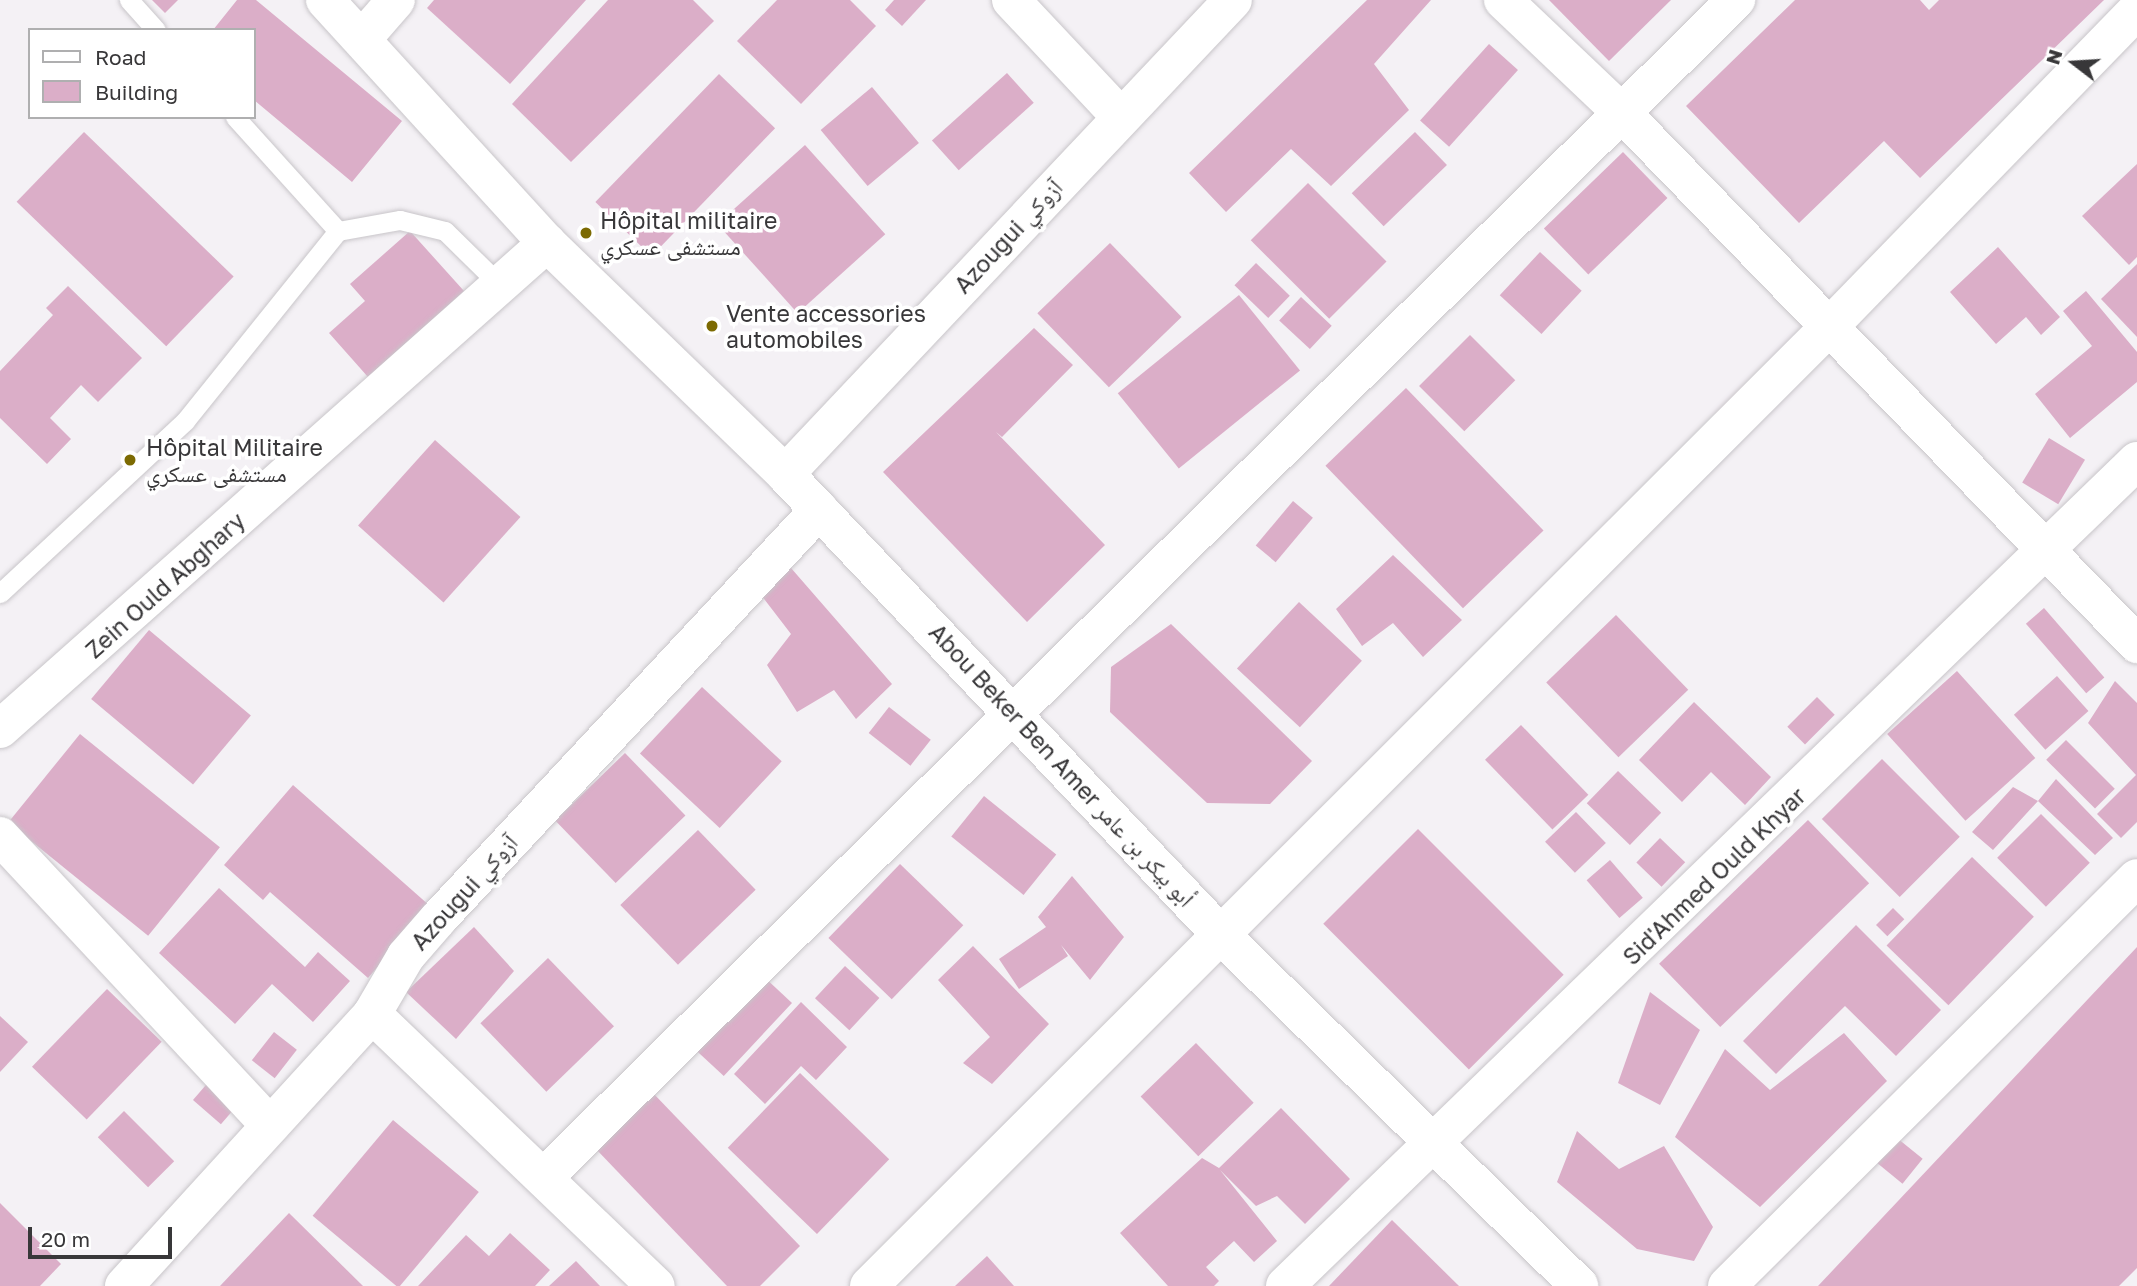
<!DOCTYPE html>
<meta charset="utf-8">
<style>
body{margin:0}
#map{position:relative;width:2137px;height:1286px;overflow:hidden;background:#f4f1f5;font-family:"Golos Text","Noto Naskh Arabic",sans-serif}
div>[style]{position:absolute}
.building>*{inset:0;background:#dbaec8;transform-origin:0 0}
.roads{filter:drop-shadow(0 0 2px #c8c5c9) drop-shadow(0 0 2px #c8c5c9)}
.lane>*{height:19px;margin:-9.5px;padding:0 9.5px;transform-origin:9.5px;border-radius:9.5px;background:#fff}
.street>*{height:38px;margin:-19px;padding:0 19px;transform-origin:19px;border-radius:19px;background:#fff}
.secondary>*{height:38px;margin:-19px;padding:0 19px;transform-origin:19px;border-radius:19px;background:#fff}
.dots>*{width:19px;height:19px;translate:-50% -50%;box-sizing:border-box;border:4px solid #fff;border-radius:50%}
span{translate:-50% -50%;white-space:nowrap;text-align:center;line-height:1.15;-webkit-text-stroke:7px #fff;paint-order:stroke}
.poi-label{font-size:23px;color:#383739}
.left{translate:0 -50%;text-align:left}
.street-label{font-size:23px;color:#383739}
.legend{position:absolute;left:28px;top:28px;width:228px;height:91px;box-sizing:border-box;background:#fff;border:2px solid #afafb0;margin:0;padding:9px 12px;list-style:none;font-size:21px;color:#383739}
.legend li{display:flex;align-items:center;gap:14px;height:35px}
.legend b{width:35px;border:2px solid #afafb0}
.north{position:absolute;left:2039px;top:28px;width:70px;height:70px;-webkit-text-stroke:5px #fff;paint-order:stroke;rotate:287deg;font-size:19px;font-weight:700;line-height:28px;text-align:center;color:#383739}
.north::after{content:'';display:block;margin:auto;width:24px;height:32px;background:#383739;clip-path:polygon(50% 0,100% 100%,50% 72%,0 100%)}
.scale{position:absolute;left:28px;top:1227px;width:144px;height:32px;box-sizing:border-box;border:4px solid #383739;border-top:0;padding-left:9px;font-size:21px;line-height:24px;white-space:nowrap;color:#383739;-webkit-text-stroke:5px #fff;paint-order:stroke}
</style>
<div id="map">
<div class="building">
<i style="clip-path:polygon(152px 0,178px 0,165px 13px)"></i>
<i style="clip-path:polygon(237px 0,256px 0,402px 121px,352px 182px,254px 100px,254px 30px,213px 30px)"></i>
<i style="clip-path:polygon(434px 0,586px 0,510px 84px,427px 8px)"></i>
<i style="clip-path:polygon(608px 0,693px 0,714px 21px,571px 162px,512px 104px)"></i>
<i style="clip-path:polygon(777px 0,850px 0,876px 26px,801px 104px,737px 41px)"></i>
<i style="clip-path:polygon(894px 0,926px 0,902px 26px,885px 10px)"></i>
<i style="clip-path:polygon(1367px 0,1431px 0,1374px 64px,1409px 110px,1331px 186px,1291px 149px,1226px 212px,1189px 173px)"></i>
<i style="clip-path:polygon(1549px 0,1671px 0,1609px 61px)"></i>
<i style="clip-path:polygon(1795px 0,1920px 0,1929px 10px,1939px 0,2104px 0,1920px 178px,1884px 141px,1799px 223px,1686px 106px)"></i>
<i style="left:1489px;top:44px;width:39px;height:103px;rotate:42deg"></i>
<i style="left:1007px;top:73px;width:40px;height:101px;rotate:48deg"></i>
<i style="left:719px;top:74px;width:78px;height:178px;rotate:44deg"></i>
<i style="left:872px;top:87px;width:73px;height:67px;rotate:50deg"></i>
<i style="left:84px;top:132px;width:208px;height:97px;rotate:44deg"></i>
<i style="left:1415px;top:132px;width:46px;height:88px;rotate:46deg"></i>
<i style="left:805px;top:145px;width:120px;height:118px;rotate:48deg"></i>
<i style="left:1623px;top:152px;width:64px;height:110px;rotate:46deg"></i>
<i style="clip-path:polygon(2137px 164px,2137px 257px,2129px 265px,2082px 216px)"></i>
<i style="left:1308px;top:183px;width:111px;height:81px;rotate:45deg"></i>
<i style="clip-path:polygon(410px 231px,464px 291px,368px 377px,329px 333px,365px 301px,350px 284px)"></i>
<i style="left:1110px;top:243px;width:103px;height:101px;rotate:46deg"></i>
<i style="clip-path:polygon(1998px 247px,2060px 317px,2041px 335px,2026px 317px,1996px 344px,1950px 292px)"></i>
<i style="left:1540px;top:252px;width:57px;height:59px;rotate:43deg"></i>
<i style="left:1256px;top:263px;width:47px;height:31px;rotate:44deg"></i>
<i style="clip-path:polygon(2137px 264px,2137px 337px,2101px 299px)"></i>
<i style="clip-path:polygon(68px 286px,142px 358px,98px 402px,81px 385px,50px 418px,71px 439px,47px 464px,0 418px,0 371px,53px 315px,46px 308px)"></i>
<i style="clip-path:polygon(2086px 291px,2137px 352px,2137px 382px,2070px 438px,2035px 394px,2092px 346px,2063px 311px)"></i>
<i style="left:1239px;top:295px;width:97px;height:156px;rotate:51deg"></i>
<i style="left:1301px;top:297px;width:42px;height:32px;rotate:43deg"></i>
<i style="clip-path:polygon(1034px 328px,1073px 365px,1002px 437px,996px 432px,1105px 545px,1027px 622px,883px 472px)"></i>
<i style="left:1470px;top:335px;width:64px;height:72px;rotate:45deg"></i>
<i style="left:1406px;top:388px;width:198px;height:112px;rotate:46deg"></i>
<i style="left:2049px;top:438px;width:42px;height:52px;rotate:31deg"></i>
<i style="left:435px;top:440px;width:115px;height:115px;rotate:42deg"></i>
<i style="left:1293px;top:501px;width:26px;height:58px;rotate:40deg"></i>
<i style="clip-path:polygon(1393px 555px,1462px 620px,1423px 657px,1393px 623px,1362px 646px,1336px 609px)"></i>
<i style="clip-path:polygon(791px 568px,892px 684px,856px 719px,834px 690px,797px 712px,767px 665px,791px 634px,761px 595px)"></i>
<i style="left:1299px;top:602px;width:86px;height:91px;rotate:43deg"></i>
<i style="left:2044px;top:608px;width:92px;height:24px;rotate:49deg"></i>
<i style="left:1616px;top:615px;width:104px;height:97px;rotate:46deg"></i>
<i style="clip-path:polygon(1171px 624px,1312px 761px,1270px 804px,1207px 803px,1110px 712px,1111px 667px)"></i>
<i style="left:149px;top:630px;width:133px;height:90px;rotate:40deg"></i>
<i style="left:1957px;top:671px;width:117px;height:94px;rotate:48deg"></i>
<i style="left:2057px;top:676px;width:47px;height:58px;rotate:48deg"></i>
<i style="clip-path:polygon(2115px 681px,2137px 703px,2137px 822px,2121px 838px,2097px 814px,2136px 775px,2088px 723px)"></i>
<i style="left:702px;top:687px;width:109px;height:91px;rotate:43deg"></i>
<i style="left:1817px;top:697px;width:25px;height:42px;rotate:45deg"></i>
<i style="clip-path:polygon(1694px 702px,1771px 777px,1745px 805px,1711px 772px,1682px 802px,1639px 760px)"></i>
<i style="left:889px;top:707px;width:53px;height:33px;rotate:38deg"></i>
<i style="left:1521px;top:725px;width:97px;height:50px;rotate:46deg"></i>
<i style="left:80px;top:734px;width:180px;height:114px;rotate:39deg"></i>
<i style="left:2066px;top:740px;width:69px;height:28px;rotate:45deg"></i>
<i style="left:625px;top:753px;width:87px;height:97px;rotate:46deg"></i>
<i style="left:1882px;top:759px;width:110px;height:85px;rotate:45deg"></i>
<i style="left:1618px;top:771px;width:60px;height:45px;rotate:44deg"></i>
<i style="clip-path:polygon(2056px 779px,2113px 838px,2095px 855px,2038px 801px,1993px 850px,1972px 832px,2013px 787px,2038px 801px)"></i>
<i style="clip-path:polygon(293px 785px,430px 906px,368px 978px,270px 892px,263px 900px,224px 865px)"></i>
<i style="left:984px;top:796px;width:93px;height:52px;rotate:39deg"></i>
<i style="left:1576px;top:812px;width:43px;height:43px;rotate:46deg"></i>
<i style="left:2041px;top:814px;width:69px;height:62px;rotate:45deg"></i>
<i style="left:1808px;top:820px;width:88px;height:207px;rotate:46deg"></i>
<i style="left:1418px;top:829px;width:206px;height:134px;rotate:45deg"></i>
<i style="left:698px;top:830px;width:83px;height:108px;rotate:46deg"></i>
<i style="left:1660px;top:838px;width:35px;height:34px;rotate:44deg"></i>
<i style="left:1972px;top:857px;width:86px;height:123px;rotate:44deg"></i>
<i style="left:1610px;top:860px;width:50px;height:31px;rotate:49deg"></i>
<i style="left:900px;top:864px;width:88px;height:103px;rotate:44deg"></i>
<i style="clip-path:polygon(1072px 876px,1124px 937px,1090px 980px,1061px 945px,1068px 956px,1019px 989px,999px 959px,1046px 927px,1038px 917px)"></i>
<i style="clip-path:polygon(219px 888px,305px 967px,318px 952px,350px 981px,313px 1022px,272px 984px,235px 1024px,159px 953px)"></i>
<i style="left:1893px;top:908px;width:16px;height:24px;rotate:45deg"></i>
<i style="clip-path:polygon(1856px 925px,1941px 1010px,1896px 1056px,1845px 1006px,1776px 1074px,1743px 1041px)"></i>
<i style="clip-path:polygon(474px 927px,514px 971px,456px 1039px,406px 992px)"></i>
<i style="clip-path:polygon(973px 946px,1049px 1024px,992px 1084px,963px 1063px,990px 1037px,938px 980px)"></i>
<i style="clip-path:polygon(2137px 947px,2137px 1268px,2119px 1286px,1818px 1286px)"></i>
<i style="left:548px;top:958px;width:95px;height:94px;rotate:46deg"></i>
<i style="left:845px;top:966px;width:47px;height:44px;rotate:43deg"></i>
<i style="left:762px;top:975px;width:41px;height:100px;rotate:43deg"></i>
<i style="left:107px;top:989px;width:76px;height:108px;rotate:44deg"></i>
<i style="clip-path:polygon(1650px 992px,1700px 1030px,1660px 1105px,1618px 1083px)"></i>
<i style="clip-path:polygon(801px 1002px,847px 1047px,816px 1080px,801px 1066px,765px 1104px,734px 1074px)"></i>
<i style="clip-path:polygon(0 1016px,28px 1042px,0 1072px)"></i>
<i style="left:274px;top:1032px;width:29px;height:36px;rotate:38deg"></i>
<i style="clip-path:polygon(1844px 1033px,1887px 1081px,1760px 1207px,1675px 1137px,1725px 1049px,1770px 1090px)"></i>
<i style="left:1196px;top:1043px;width:83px;height:77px;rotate:46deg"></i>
<i style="left:800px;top:1073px;width:124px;height:104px;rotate:44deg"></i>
<i style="left:212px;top:1078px;width:37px;height:29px;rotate:41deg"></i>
<i style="clip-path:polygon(652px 1092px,800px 1246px,760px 1286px,727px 1286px,595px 1148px)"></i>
<i style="clip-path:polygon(1281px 1108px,1350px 1179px,1305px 1224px,1277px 1196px,1256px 1206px,1220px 1170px,1277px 1241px,1254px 1262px,1234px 1241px,1206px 1267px,1219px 1281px,1214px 1286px,1168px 1286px,1120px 1233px,1202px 1158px,1219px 1168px)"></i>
<i style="left:124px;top:1111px;width:71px;height:37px;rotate:45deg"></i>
<i style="left:393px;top:1120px;width:112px;height:125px;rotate:40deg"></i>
<i style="clip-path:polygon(1577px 1131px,1619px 1169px,1664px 1146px,1713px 1227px,1694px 1261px,1637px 1249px,1557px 1182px)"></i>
<i style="left:1897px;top:1138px;width:33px;height:32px;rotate:39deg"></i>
<i style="clip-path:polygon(0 1203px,61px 1264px,40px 1286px,0 1286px)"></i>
<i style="clip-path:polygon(289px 1213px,363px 1286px,220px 1286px)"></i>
<i style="clip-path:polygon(1392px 1220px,1459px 1286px,1329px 1286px)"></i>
<i style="clip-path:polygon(510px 1233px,550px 1270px,535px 1286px,418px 1286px,466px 1235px,489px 1256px)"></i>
<i style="clip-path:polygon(987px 1256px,1014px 1286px,955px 1286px)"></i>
<i style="clip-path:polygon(576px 1261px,600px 1286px,549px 1286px)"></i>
</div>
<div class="roads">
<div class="lane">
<i style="left:129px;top:0;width:40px;rotate:48deg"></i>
<i style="left:235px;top:117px;width:154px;rotate:47.9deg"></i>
<i style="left:0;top:593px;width:253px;rotate:-42.9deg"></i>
<i style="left:185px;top:421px;width:244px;rotate:-51.2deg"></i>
<i style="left:338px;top:231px;width:63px;rotate:-10.1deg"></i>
<i style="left:400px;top:220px;width:46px;rotate:13.7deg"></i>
<i style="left:445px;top:231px;width:77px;rotate:44.5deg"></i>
</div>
<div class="street">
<i style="left:1011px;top:0;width:159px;rotate:46.8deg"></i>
<i style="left:1503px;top:0;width:164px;rotate:43.5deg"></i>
<i style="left:1622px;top:113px;width:740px;rotate:45.88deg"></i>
<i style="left:363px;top:38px;width:50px;rotate:-49deg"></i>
<i style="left:785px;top:474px;width:652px;rotate:-46.62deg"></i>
<i style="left:0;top:729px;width:732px;rotate:-41.62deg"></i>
<i style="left:0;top:836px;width:396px;rotate:47deg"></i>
<i style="left:372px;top:1014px;width:393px;rotate:43.8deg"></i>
<i style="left:543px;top:1178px;width:1677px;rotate:-44.64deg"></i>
<i style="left:124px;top:1286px;width:368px;rotate:-47.6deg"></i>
<i style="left:372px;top:1014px;width:67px;rotate:-59.6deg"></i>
<i style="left:406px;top:956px;width:50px;rotate:-49deg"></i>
<i style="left:439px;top:918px;width:558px;rotate:-47.04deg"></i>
<i style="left:869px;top:1286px;width:1354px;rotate:-44.97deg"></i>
<i style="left:1827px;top:329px;width:445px;rotate:-45.8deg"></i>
<i style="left:1285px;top:1286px;width:1186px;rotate:-44.08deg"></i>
<i style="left:1727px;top:1286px;width:578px;rotate:-44.86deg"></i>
</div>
<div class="secondary">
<i style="left:325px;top:0;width:329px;rotate:47.6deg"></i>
<i style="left:547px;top:243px;width:332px;rotate:44.1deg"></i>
<i style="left:785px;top:474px;width:636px;rotate:46.59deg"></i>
<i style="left:1222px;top:936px;width:500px;rotate:44.4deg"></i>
</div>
</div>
<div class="dots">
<i style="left:586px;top:233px;background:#7c6a02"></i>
<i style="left:712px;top:326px;background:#7c6a02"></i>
<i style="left:130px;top:460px;background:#7c6a02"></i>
</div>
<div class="poi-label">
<span class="left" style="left:600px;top:233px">Hôpital militaire<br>مستشفى عسكري</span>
<span class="left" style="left:726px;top:326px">Vente accessories<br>automobiles</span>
<span class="left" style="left:146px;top:460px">Hôpital Militaire<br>مستشفى عسكري</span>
</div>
<div class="street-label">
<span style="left:1008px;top:236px;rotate:-47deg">Azougui آزوكي</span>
<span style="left:165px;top:585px;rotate:-42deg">Zein Ould Abghary</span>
<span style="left:1062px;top:765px;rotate:47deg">Abou Beker Ben Amer أبو بيكر بن عامر</span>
<span style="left:1714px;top:876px;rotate:-44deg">Sid'Ahmed Ould Khyar</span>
<span style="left:464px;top:892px;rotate:-48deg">Azougui آزوكي</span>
</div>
<ul class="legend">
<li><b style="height:9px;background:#fff"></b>Road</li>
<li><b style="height:19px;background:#dbaec8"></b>Building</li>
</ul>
<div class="north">N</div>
<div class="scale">20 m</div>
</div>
